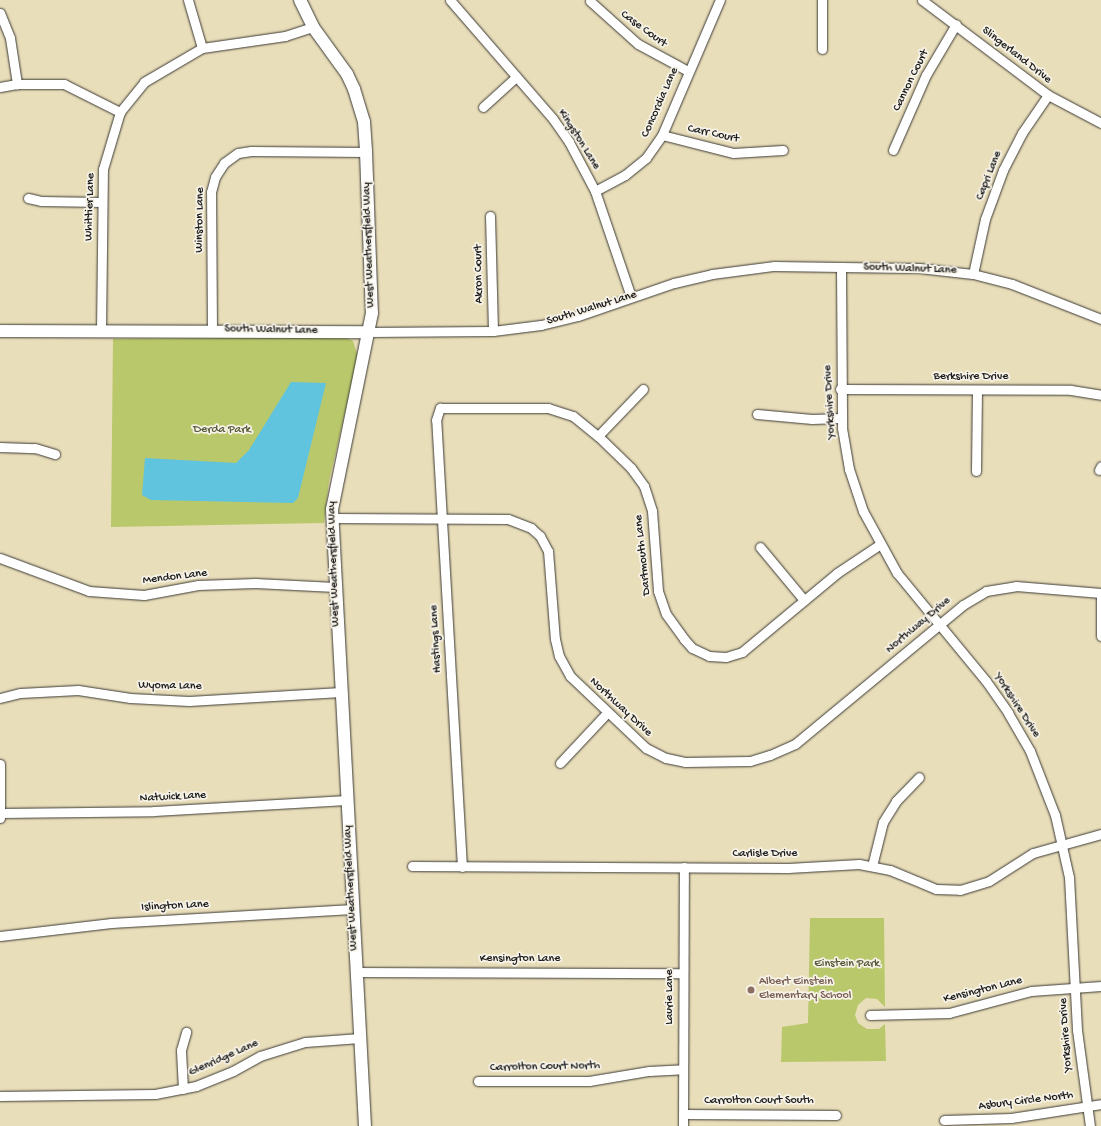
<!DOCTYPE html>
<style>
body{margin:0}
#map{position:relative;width:1101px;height:1126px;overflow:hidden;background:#e9deba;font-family:"Gochi Hand",sans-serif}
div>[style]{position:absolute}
.green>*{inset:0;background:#b9c86b}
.water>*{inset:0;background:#60c4de}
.roads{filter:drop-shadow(0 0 1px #3b3934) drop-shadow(0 0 1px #3b3934)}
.minor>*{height:9px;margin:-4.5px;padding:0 4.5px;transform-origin:4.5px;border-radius:4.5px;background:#fff}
.tertiary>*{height:12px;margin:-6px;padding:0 6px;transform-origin:6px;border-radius:6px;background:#fff}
.dots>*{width:11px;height:11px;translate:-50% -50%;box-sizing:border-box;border:2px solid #f7f3e8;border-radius:50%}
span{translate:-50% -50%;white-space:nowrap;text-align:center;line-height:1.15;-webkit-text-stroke:3.5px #f7f3e8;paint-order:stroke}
.street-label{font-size:12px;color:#1c1c1c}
.park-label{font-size:12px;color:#535838}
.education-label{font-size:12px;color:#785e54}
.left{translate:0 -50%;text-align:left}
</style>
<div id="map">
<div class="green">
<i style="clip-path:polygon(344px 337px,353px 341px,358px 357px,329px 481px,324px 523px,111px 527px,113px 339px)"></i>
<i style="clip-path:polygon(810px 918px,884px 918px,885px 1007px,877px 999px,866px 998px,858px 1005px,855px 1015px,858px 1023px,867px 1029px,879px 1029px,885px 1024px,886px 1061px,781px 1062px,782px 1027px,808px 1023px)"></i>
</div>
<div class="water">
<i style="clip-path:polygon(291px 382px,326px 383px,298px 498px,293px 503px,151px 500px,142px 495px,145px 458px,236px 463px,249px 450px)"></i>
</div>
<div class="roads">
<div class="minor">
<i style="left:188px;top:0;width:50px;rotate:73.7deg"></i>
<i style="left:450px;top:0;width:157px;rotate:49.1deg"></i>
<i style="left:553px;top:119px;width:28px;rotate:55deg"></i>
<i style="left:569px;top:142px;width:55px;rotate:62deg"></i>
<i style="left:595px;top:191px;width:112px;rotate:71.2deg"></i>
<i style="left:822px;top:0;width:49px;rotate:90deg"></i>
<i style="left:922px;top:0;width:158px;rotate:37deg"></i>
<i style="left:1048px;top:95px;width:60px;rotate:27.8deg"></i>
<i style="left:590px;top:1px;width:64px;rotate:41.9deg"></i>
<i style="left:638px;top:44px;width:57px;rotate:28.4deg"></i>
<i style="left:0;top:13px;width:27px;rotate:68deg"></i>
<i style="left:10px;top:38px;width:47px;rotate:81.3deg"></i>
<i style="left:0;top:87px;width:17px;rotate:-10deg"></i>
<i style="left:17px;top:84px;width:47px"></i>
<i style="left:64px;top:84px;width:63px;rotate:26.6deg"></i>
<i style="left:483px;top:107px;width:45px;rotate:-42.3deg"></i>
<i style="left:662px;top:135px;width:73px;rotate:14.2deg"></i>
<i style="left:733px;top:153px;width:50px;rotate:-3.4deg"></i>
<i style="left:893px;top:150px;width:82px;rotate:-66.3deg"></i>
<i style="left:926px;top:75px;width:59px;rotate:-59.5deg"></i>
<i style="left:595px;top:191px;width:34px;rotate:-28deg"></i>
<i style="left:625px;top:175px;width:27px;rotate:-39deg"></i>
<i style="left:646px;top:158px;width:28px;rotate:-55deg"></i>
<i style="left:662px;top:135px;width:147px;rotate:-66.8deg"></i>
<i style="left:28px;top:198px;width:13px;rotate:13deg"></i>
<i style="left:41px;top:201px;width:60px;rotate:1deg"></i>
<i style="left:490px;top:216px;width:115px;rotate:88.5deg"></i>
<i style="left:841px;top:268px;width:160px;rotate:89.6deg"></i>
<i style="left:842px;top:428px;width:42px;rotate:80.3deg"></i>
<i style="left:849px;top:469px;width:44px;rotate:71.6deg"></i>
<i style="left:863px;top:511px;width:71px;rotate:61.3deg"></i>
<i style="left:897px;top:573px;width:140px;rotate:50.5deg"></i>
<i style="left:986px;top:681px;width:39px;rotate:55deg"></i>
<i style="left:1008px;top:713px;width:44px;rotate:59.9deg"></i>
<i style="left:1030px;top:751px;width:69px;rotate:68.7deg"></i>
<i style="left:1055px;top:815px;width:64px;rotate:77.3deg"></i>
<i style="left:1069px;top:877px;width:153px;rotate:87deg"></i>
<i style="left:1077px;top:1030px;width:97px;rotate:82.3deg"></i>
<i style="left:973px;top:274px;width:56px;rotate:-77.7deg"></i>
<i style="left:985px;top:219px;width:52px;rotate:-69.8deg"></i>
<i style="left:1003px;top:170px;width:42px;rotate:-62.8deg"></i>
<i style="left:1022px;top:133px;width:46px;rotate:-55.6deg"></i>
<i style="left:212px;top:330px;width:138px;rotate:-90.4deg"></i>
<i style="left:211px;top:192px;width:16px;rotate:-75deg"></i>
<i style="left:215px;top:177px;width:17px;rotate:-57deg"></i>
<i style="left:224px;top:163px;width:17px;rotate:-36deg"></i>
<i style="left:238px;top:153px;width:13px;rotate:-9deg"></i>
<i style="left:251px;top:151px;width:115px;rotate:0.5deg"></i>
<i style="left:101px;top:331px;width:162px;rotate:-89.3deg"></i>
<i style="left:103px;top:169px;width:59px;rotate:-73.4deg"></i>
<i style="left:120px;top:112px;width:38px;rotate:-51deg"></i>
<i style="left:144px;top:82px;width:67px;rotate:-30.4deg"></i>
<i style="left:202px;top:48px;width:84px;rotate:-8.2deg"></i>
<i style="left:285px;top:36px;width:29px;rotate:-18deg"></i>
<i style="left:369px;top:332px;width:124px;rotate:-0.5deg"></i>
<i style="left:493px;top:331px;width:48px;rotate:-7.1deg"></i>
<i style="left:541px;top:325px;width:38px;rotate:-14deg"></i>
<i style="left:578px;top:316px;width:102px;rotate:-19deg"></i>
<i style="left:674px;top:283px;width:39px;rotate:-13deg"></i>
<i style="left:712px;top:274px;width:63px;rotate:-7.4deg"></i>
<i style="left:774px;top:266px;width:145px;rotate:0.8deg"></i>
<i style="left:919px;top:268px;width:54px;rotate:6.3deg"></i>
<i style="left:973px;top:274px;width:40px;rotate:14.4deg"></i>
<i style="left:1012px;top:284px;width:96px;rotate:21.5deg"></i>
<i style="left:840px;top:389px;width:231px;rotate:0.2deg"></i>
<i style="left:1071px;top:390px;width:30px;rotate:9deg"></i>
<i style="left:757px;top:414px;width:55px;rotate:5.2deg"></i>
<i style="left:812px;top:419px;width:29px;rotate:-2deg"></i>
<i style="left:598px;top:436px;width:65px;rotate:-46.2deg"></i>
<i style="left:0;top:447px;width:35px;rotate:2deg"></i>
<i style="left:35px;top:448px;width:21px;rotate:17deg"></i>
<i style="left:1099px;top:470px;width:4px;rotate:-63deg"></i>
<i style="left:976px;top:471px;width:81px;rotate:-89.3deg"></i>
<i style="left:332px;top:518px;width:176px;rotate:0.3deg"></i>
<i style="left:508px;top:519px;width:25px;rotate:21deg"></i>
<i style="left:531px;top:528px;width:12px;rotate:42deg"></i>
<i style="left:540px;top:536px;width:17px;rotate:62deg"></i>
<i style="left:548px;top:551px;width:88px;rotate:85.5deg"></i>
<i style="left:555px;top:639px;width:17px;rotate:77deg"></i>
<i style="left:559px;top:656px;width:23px;rotate:61deg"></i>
<i style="left:570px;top:676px;width:105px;rotate:43.5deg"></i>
<i style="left:646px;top:748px;width:22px;rotate:27deg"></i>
<i style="left:666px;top:758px;width:19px;rotate:12deg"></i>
<i style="left:685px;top:762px;width:65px;rotate:-0.9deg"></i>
<i style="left:750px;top:761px;width:21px;rotate:-17deg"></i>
<i style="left:770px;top:755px;width:27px;rotate:-24deg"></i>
<i style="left:795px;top:744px;width:218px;rotate:-39.6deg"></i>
<i style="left:963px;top:605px;width:27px;rotate:-31deg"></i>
<i style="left:986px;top:591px;width:30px;rotate:-9deg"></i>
<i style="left:1016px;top:586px;width:85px;rotate:4.7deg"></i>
<i style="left:760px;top:547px;width:69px;rotate:50.3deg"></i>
<i style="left:0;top:558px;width:95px;rotate:20.3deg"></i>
<i style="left:89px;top:591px;width:55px;rotate:4.2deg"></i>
<i style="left:144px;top:595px;width:55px;rotate:-10.5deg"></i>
<i style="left:198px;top:585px;width:57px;rotate:-2deg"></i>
<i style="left:255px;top:583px;width:80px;rotate:2.9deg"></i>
<i style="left:1101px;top:593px;width:43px;rotate:90deg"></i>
<i style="left:0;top:698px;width:21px;rotate:-14deg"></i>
<i style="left:20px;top:693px;width:58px;rotate:-3deg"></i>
<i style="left:78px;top:690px;width:53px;rotate:8.7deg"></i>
<i style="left:130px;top:698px;width:59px;rotate:2.9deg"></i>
<i style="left:189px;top:701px;width:152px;rotate:-3.4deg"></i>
<i style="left:560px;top:763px;width:69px;rotate:-46.8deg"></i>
<i style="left:0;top:764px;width:54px;rotate:90deg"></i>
<i style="left:1px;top:813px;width:153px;rotate:-0.7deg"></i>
<i style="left:154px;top:811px;width:193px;rotate:-3.3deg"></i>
<i style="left:412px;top:866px;width:376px;rotate:0.3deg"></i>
<i style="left:788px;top:868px;width:71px;rotate:-3.2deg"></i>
<i style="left:859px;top:864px;width:32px;rotate:11deg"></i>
<i style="left:890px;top:870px;width:50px;rotate:22.4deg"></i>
<i style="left:936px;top:889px;width:24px;rotate:2deg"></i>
<i style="left:960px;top:890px;width:30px;rotate:-17deg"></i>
<i style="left:989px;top:881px;width:52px;rotate:-32.5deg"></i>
<i style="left:1033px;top:853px;width:71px;rotate:-15.6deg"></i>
<i style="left:872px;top:866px;width:45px;rotate:-76deg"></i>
<i style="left:883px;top:822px;width:25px;rotate:-58deg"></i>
<i style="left:896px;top:801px;width:33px;rotate:-46deg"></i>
<i style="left:462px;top:867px;width:448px;rotate:-93.3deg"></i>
<i style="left:436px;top:420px;width:13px;rotate:-72deg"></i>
<i style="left:440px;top:408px;width:108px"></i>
<i style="left:548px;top:408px;width:26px;rotate:18deg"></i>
<i style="left:573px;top:416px;width:32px;rotate:39deg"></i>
<i style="left:598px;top:436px;width:46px;rotate:44.1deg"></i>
<i style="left:631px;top:468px;width:22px;rotate:54deg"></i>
<i style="left:644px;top:486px;width:26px;rotate:72deg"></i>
<i style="left:652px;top:511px;width:80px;rotate:85.7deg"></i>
<i style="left:658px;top:591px;width:24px;rotate:71deg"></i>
<i style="left:666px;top:614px;width:31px;rotate:54deg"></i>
<i style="left:684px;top:639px;width:12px;rotate:48deg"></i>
<i style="left:692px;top:648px;width:19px;rotate:25deg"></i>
<i style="left:709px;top:656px;width:17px;rotate:3deg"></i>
<i style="left:726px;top:657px;width:17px;rotate:-17deg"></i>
<i style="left:742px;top:652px;width:124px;rotate:-39.7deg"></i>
<i style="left:837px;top:573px;width:50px;rotate:-33.7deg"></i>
<i style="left:0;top:936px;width:112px;rotate:-6.7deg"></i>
<i style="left:111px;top:923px;width:242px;rotate:-3.3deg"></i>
<i style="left:356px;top:972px;width:327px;rotate:0.2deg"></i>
<i style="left:870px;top:1015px;width:79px;rotate:-1.5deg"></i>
<i style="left:949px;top:1013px;width:85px;rotate:-15deg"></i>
<i style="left:1031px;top:991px;width:70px;rotate:-4.1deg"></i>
<i style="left:478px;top:1081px;width:111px"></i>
<i style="left:589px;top:1081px;width:61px;rotate:-9.5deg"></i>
<i style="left:649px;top:1071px;width:34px;rotate:-3deg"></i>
<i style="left:183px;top:1089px;width:39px;rotate:-93deg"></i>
<i style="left:181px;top:1050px;width:19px;rotate:-74deg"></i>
<i style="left:0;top:1096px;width:155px;rotate:-0.7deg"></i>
<i style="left:155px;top:1094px;width:42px;rotate:-11deg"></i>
<i style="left:196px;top:1086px;width:40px;rotate:-22deg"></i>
<i style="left:233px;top:1071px;width:31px;rotate:-29deg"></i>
<i style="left:260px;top:1056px;width:47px;rotate:-17.3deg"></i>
<i style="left:305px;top:1042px;width:55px;rotate:-4.2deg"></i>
<i style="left:683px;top:1114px;width:153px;rotate:0.4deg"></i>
<i style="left:944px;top:1120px;width:67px;rotate:-1.7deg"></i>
<i style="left:1011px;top:1118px;width:91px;rotate:-8.8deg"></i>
<i style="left:683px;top:1126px;width:259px;rotate:-89.8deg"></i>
</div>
<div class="tertiary">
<i style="left:300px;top:0;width:30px;rotate:64deg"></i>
<i style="left:313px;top:27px;width:58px;rotate:54.1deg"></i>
<i style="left:347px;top:74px;width:17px;rotate:65deg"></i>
<i style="left:354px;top:89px;width:34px;rotate:73deg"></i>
<i style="left:364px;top:122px;width:30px;rotate:86deg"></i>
<i style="left:366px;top:152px;width:161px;rotate:87.9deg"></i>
<i style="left:372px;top:313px;width:200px;rotate:101.5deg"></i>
<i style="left:332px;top:509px;width:618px;rotate:86.94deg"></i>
<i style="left:0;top:331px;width:369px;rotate:0.2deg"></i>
</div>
</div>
<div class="dots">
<i style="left:751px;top:990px;background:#8d6e63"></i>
</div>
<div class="street-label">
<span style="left:643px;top:30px;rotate:36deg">Case Court</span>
<span style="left:1016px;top:56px;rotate:38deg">Slingerland Drive</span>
<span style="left:912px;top:81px;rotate:-64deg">Cannon Court</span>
<span style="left:661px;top:103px;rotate:-66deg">Concordia Lane</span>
<span style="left:713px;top:135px;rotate:12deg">Carr Court</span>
<span style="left:578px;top:140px;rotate:58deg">Kingston Lane</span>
<span style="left:990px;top:176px;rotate:-68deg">Capri Lane</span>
<span style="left:91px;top:207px;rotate:-88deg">Whittier Lane</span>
<span style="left:201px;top:220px;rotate:-89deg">Winston Lane</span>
<span style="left:370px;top:245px;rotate:-92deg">West Weathersfield Way</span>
<span style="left:910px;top:270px;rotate:2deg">South Walnut Lane</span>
<span style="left:480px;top:274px;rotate:-91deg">Akron Court</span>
<span style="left:592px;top:309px;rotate:-17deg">South Walnut Lane</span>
<span style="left:271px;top:331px;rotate:1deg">South Walnut Lane</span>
<span style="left:971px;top:378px">Berkshire Drive</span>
<span style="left:831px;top:402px;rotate:-93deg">Yorkshire Drive</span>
<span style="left:644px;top:555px;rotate:-96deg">Dartmouth Lane</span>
<span style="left:335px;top:564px;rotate:-92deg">West Weathersfield Way</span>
<span style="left:175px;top:578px;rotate:-7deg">Mendon Lane</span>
<span style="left:919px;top:626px;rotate:-40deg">Northway Drive</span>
<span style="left:437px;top:639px;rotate:-93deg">Hastings Lane</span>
<span style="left:170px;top:687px;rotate:1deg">Wyoma Lane</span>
<span style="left:1016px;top:706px;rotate:57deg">Yorkshire Drive</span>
<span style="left:620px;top:708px;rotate:43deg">Northway Drive</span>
<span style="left:173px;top:798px;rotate:-3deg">Natwick Lane</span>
<span style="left:765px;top:855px">Carlisle Drive</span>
<span style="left:352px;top:888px;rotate:-93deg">West Weathersfield Way</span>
<span style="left:175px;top:907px;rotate:-3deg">Islington Lane</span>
<span style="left:520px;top:960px">Kensington Lane</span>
<span style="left:983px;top:991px;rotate:-14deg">Kensington Lane</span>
<span style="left:671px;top:997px;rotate:-90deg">Laurie Lane</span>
<span style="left:1067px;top:1035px;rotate:-94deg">Yorkshire Drive</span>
<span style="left:224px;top:1059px;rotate:-24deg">Glenridge Lane</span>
<span style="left:545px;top:1068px;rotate:-1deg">Carrolton Court North</span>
<span style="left:759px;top:1102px">Carrolton Court South</span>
<span style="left:1026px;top:1102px;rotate:-7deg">Asbury Circle North</span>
</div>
<div class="park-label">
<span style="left:222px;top:431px">Derda Park</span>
<span style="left:847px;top:965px">Einstein Park</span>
</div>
<div class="education-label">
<span class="left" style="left:759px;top:990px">Albert Einstein<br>Elementary School</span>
</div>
</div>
